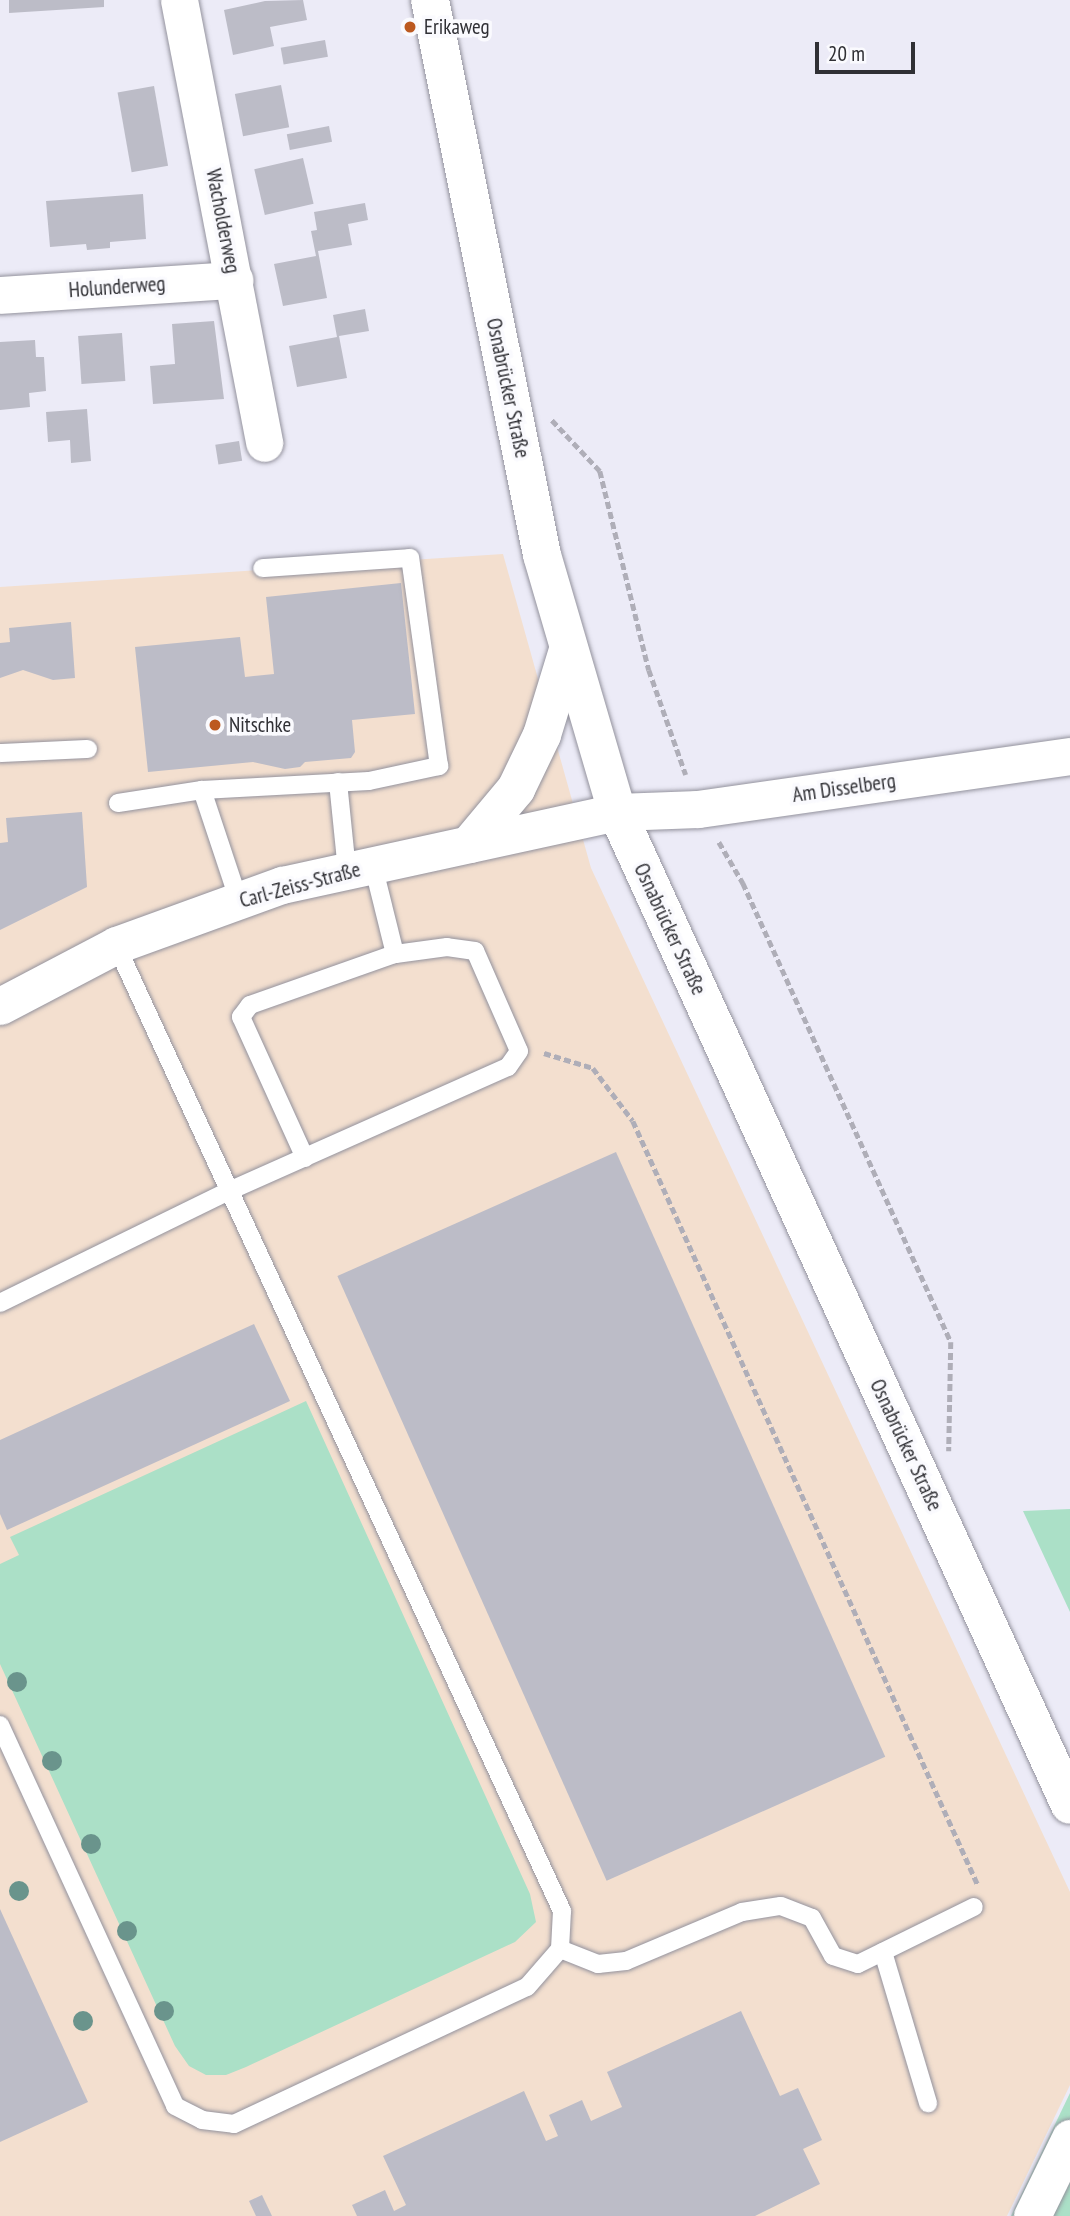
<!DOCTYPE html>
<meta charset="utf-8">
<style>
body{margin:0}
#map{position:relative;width:1070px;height:2216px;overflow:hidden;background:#ecebf7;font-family:"PT Sans Narrow",sans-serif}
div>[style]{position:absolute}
.commercial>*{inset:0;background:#f3dfcf}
.green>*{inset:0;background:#abe0c7}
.building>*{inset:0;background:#bcbcc7;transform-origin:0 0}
.path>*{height:4.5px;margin-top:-2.25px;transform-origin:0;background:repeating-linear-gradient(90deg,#afaeb8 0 7px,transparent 0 10.5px)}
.roads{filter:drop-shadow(0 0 2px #93929d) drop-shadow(0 0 2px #93929d)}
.service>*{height:18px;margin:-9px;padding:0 9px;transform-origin:9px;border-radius:9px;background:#fff}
.minor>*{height:37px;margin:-18.5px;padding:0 18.5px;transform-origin:18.5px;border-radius:18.5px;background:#fff}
.secondary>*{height:38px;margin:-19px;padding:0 19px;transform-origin:19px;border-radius:19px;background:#fff}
.trees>*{width:20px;height:20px;margin:-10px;border-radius:50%;background:#6a948c}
.dots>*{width:19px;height:19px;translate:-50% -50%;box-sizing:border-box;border:4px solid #fafafe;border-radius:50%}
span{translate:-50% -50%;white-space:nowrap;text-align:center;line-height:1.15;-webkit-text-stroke:7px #fafafe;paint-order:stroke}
.poi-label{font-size:21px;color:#303035}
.left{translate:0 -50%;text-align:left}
.street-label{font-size:21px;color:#303035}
.scale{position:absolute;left:815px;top:42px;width:100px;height:32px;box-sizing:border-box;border:4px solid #303035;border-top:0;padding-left:9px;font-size:21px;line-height:24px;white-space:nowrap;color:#303035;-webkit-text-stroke:5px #fafafe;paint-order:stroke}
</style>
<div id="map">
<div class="commercial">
<i style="clip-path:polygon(503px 554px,591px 868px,1070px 1892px,1070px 2085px,1007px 2216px,0 2216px,0 587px)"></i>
</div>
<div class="green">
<i style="clip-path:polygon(306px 1401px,530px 1894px,536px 1922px,515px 1942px,246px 2067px,226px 2075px,206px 2075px,189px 2066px,175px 2046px,0 1664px,0 1564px,19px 1555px,10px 1537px)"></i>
<i style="clip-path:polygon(1070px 1509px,1070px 1612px,1023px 1511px)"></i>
<i style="clip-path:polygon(1070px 2093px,1070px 2216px,1011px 2216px)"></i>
</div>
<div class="building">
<i style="clip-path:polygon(9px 0,104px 0,104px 7px,9px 13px)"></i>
<i style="clip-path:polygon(303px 0,307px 20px,270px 27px,274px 46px,233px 55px,224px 10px,265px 1px)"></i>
<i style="left:325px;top:40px;width:17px;height:45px;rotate:80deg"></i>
<i style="left:281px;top:85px;width:43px;height:47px;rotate:79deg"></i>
<i style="left:154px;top:86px;width:81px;height:37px;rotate:80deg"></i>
<i style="left:329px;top:126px;width:16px;height:43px;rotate:79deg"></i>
<i style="left:303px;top:158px;width:47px;height:50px;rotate:77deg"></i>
<i style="clip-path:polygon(143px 194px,146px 239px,110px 242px,110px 248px,87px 250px,86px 244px,50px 247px,46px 201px)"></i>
<i style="clip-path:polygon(365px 203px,368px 220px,348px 224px,352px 245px,318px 251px,327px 298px,283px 306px,274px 264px,316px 256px,311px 231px,317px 230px,314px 212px)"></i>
<i style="clip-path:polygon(365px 309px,369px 331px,339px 336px,347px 378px,297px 387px,289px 346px,337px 337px,333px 315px)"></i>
<i style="clip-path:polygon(214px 321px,224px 399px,153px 404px,150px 366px,175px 364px,172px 324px)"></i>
<i style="left:122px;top:333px;width:48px;height:44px;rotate:86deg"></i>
<i style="clip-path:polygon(35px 340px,36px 357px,44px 357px,46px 391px,29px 393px,30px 407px,0 410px,0 342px)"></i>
<i style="clip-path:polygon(87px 409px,91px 461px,71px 463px,70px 440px,48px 442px,46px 412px)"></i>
<i style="left:239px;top:441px;width:20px;height:24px;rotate:81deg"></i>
<i style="clip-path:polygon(401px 583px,415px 714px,352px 720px,355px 752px,351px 758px,305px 762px,300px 767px,285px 769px,253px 762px,148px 772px,135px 647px,240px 637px,245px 677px,274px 674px,266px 597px)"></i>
<i style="clip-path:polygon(71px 622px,75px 678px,53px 680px,23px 670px,0 678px,0 643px,10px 642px,9px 628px)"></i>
<i style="clip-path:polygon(82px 812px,87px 887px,0 930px,0 843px,8px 842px,6px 818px)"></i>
<i style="left:616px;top:1152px;width:662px;height:305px;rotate:66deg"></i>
<i style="clip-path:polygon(254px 1324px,290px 1401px,7px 1530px,0 1514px,0 1440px)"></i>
<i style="clip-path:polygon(0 1909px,88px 2102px,0 2142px)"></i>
<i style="clip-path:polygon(741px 2011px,780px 2096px,798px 2088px,822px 2140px,803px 2149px,820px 2184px,755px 2216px,357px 2216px,352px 2205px,385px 2190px,394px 2211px,406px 2205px,383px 2156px,524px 2091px,546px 2141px,558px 2136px,549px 2115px,582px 2100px,591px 2121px,622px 2107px,607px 2072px)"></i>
<i style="clip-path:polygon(262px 2195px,272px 2216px,256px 2216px,249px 2201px)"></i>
</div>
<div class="path">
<i style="left:552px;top:420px;width:70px;rotate:46.7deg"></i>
<i style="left:600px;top:471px;width:205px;rotate:76.2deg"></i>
<i style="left:649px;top:670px;width:111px;rotate:70.6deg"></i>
<i style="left:719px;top:842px;width:48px;rotate:59.7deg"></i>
<i style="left:743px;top:883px;width:504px;rotate:65.62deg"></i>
<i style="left:951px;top:1342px;width:109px;rotate:91.1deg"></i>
<i style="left:544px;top:1053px;width:51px;rotate:17deg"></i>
<i style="left:593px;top:1068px;width:66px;rotate:53deg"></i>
<i style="left:633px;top:1121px;width:838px;rotate:65.7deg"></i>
</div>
<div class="roads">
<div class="service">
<i style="left:0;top:753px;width:88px;rotate:-2.6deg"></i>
<i style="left:338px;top:782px;width:89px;rotate:84.2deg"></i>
<i style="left:202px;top:790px;width:167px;rotate:-3.1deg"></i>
<i style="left:369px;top:781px;width:72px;rotate:-12.1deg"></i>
<i style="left:439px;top:766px;width:210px;rotate:-97.9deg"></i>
<i style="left:410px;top:558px;width:148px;rotate:176.1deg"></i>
<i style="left:118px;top:803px;width:85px;rotate:-8.8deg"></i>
<i style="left:202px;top:790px;width:117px;rotate:71.6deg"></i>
<i style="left:305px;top:1158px;width:155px;rotate:-114.4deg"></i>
<i style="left:241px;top:1017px;width:15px;rotate:-53deg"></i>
<i style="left:250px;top:1005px;width:154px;rotate:-19.4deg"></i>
<i style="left:0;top:1303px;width:255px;rotate:-26.1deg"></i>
<i style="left:229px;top:1191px;width:305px;rotate:-24deg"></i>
<i style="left:508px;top:1067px;width:19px;rotate:-55deg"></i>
<i style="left:519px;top:1051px;width:109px;rotate:-113.7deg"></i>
<i style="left:475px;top:951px;width:28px;rotate:-172deg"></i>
<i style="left:447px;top:947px;width:52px;rotate:172.3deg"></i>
<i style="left:395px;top:954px;width:92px;rotate:-103.9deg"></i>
<i style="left:0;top:1725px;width:419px;rotate:65.3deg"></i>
<i style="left:175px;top:2106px;width:30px;rotate:27deg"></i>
<i style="left:202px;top:2120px;width:32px;rotate:7deg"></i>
<i style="left:234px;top:2124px;width:323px;rotate:-25.1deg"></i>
<i style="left:527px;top:1987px;width:50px;rotate:-49deg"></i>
<i style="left:560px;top:1949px;width:38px;rotate:-87deg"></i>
<i style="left:562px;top:1911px;width:1064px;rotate:-114.78deg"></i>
<i style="left:560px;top:1949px;width:41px;rotate:21.5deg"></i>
<i style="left:598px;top:1964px;width:28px;rotate:-6deg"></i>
<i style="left:626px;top:1961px;width:126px;rotate:-22.9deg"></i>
<i style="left:742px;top:1912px;width:39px;rotate:-9deg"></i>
<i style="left:781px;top:1906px;width:33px;rotate:21deg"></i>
<i style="left:812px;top:1918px;width:43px;rotate:61.1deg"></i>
<i style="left:833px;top:1956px;width:26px;rotate:18deg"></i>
<i style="left:858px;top:1964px;width:129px;rotate:-26.2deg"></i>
<i style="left:883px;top:1952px;width:158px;rotate:73.4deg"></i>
</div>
<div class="minor">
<i style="left:179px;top:0;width:451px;rotate:79.1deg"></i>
<i style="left:0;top:295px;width:235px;rotate:-3.7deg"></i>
<i style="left:0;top:1006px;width:131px;rotate:-27.7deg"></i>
<i style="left:116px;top:945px;width:177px;rotate:-19.9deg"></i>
<i style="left:282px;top:885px;width:343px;rotate:-12.3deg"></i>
<i style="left:617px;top:812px;width:81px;rotate:-2.1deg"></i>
<i style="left:698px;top:809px;width:376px;rotate:-8.1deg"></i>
<i style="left:1032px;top:2216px;width:87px;rotate:-64deg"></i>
</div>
<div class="secondary">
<i style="left:430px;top:0;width:566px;rotate:78.59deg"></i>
<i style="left:542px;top:555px;width:268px;rotate:73.7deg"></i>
<i style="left:617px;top:812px;width:1091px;rotate:65.48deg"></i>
<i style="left:470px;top:844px;width:72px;rotate:-50.1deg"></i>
<i style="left:516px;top:789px;width:60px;rotate:-64.3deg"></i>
<i style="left:542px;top:735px;width:86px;rotate:-73deg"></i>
</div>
</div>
<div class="trees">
<i style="left:17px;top:1682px"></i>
<i style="left:52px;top:1761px"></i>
<i style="left:91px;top:1844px"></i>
<i style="left:19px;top:1891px"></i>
<i style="left:127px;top:1931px"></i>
<i style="left:164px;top:2011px"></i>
<i style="left:83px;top:2021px"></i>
</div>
<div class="dots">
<i style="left:410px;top:27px;background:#bc5920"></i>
<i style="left:215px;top:725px;background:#bc5920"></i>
</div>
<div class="poi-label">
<span class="left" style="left:424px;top:27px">Erikaweg</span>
<span class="left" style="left:229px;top:725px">Nitschke</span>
</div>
<div class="street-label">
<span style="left:223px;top:221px;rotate:79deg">Wacholderweg</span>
<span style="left:117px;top:287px;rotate:-4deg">Holunderweg</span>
<span style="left:508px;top:388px;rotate:78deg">Osnabrücker Straße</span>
<span style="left:844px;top:788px;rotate:-8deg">Am Disselberg</span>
<span style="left:300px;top:885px;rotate:-15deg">Carl-Zeiss-Straße</span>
<span style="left:670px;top:929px;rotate:65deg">Osnabrücker Straße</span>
<span style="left:906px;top:1445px;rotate:65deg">Osnabrücker Straße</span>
</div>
<div class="scale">20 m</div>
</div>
